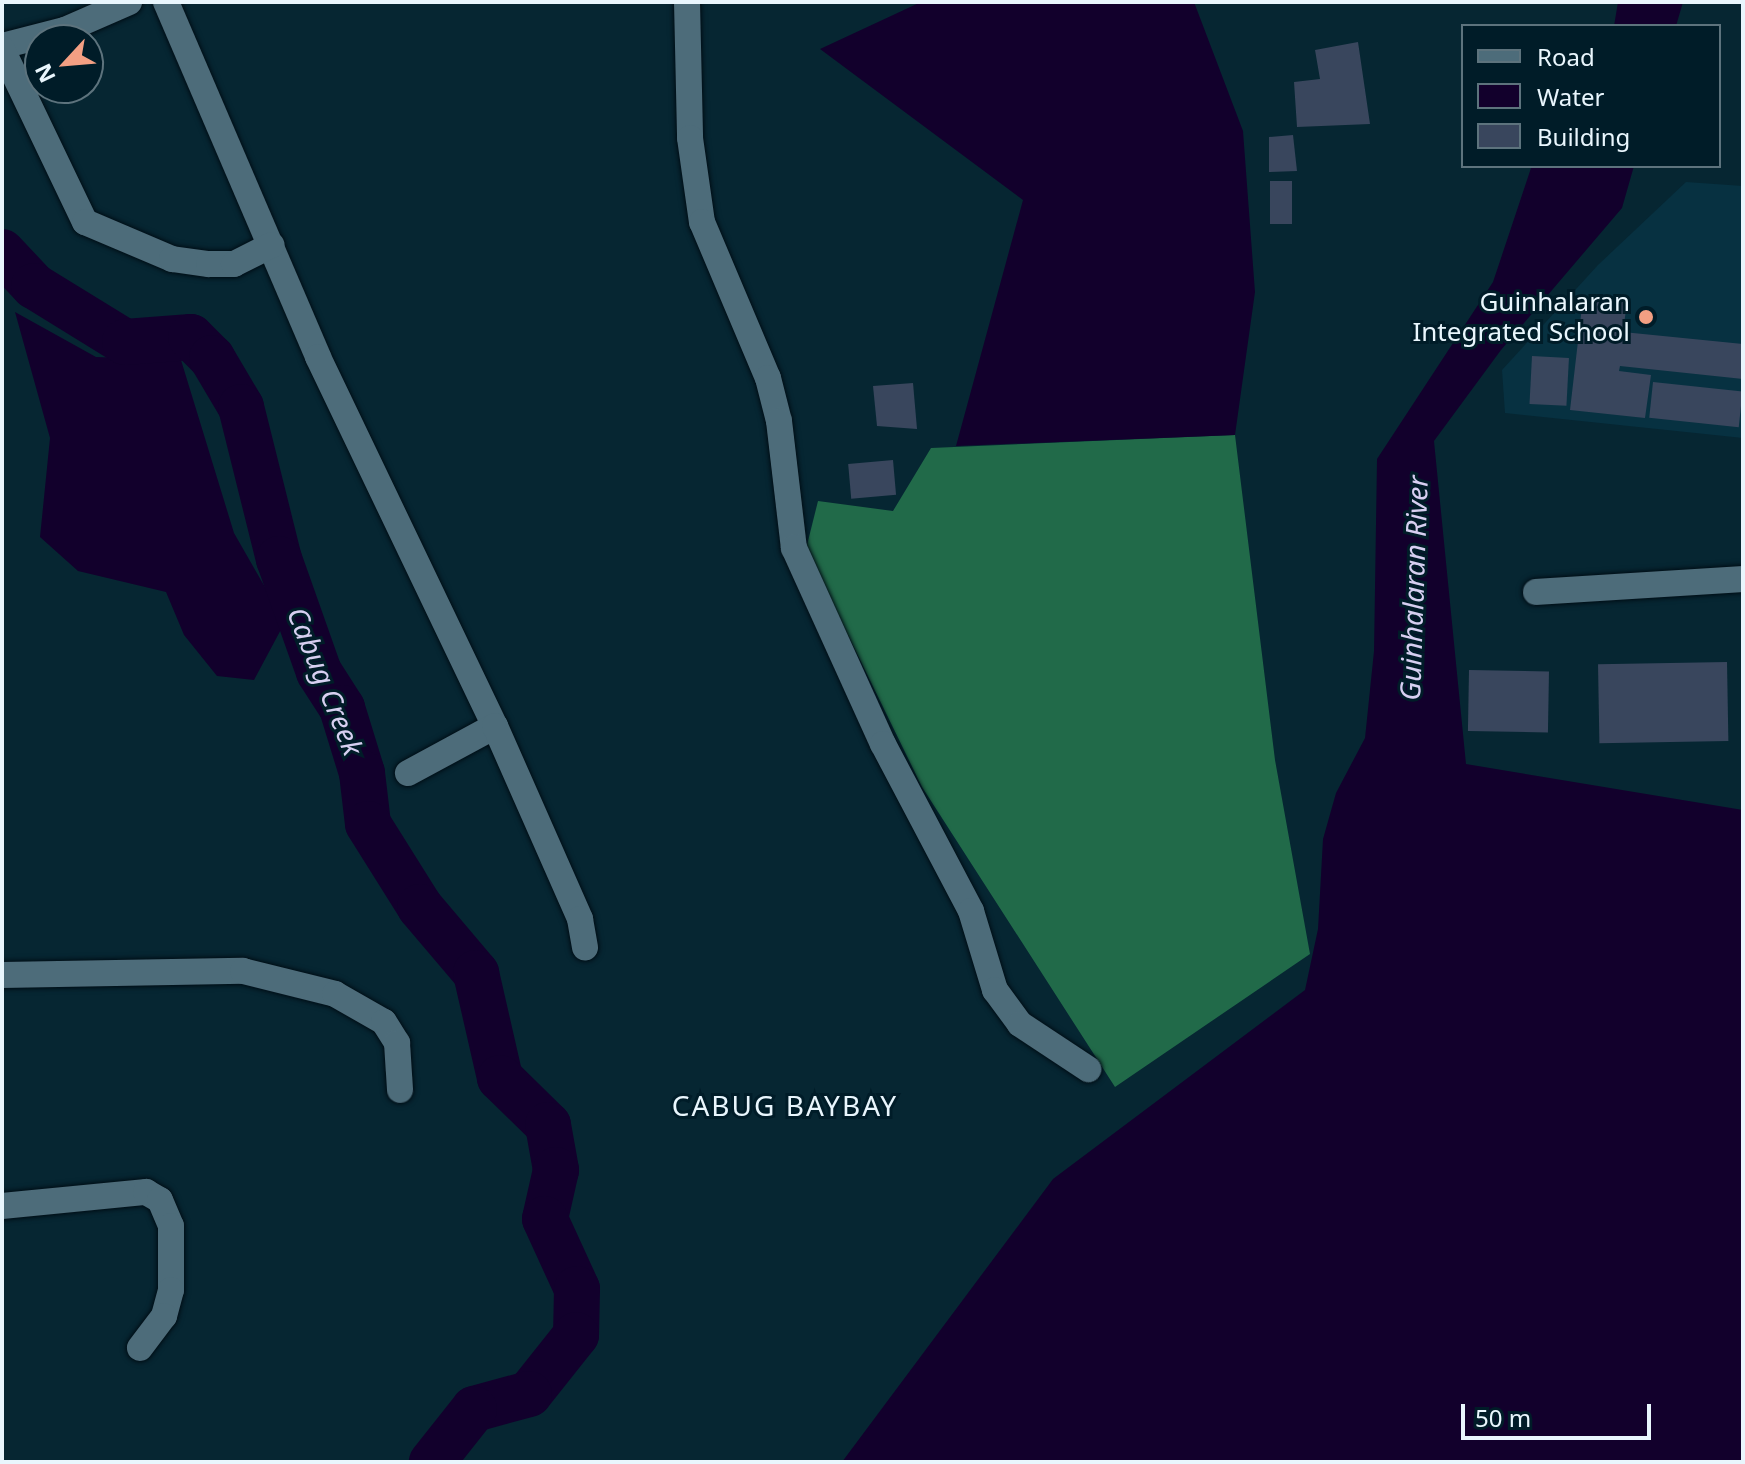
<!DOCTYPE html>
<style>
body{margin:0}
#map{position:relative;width:1745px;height:1464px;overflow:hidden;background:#062632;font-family:"Noto Sans",sans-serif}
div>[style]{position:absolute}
.built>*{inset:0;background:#073141}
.forest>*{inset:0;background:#216a49}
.water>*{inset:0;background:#12002c}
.river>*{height:46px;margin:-23px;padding:0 23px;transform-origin:23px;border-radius:23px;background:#12002c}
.building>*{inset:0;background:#39465d;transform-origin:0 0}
.roads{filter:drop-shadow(0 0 2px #000e16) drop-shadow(0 0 2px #000e16)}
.minor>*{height:26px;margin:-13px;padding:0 13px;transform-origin:13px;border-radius:13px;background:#4d6c7a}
.dots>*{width:22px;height:22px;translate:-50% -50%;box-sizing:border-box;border:4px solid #001c28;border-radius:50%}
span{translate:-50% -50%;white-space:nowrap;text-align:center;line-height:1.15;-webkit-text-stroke:6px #001c28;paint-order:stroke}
.poi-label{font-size:26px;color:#e9f6fd}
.right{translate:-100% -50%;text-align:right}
.water-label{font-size:28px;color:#d7cff1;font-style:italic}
.neighbourhood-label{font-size:28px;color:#e9f6fd;letter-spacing:2px}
.frame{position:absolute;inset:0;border:4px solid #e9f6fd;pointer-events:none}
.legend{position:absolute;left:1461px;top:24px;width:260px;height:144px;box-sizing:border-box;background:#001c28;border:2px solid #5d737d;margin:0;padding:10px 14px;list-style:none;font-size:24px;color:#e9f6fd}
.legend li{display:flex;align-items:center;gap:16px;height:40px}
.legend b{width:40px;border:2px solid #5d737d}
.north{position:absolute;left:24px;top:24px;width:80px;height:80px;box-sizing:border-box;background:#001c28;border:2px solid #5d737d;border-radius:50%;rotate:244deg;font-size:22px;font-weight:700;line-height:32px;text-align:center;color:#e9f6fd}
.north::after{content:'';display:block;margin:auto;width:28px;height:36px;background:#f39f83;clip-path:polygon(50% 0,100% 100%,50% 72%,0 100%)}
.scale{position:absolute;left:1461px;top:1404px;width:190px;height:36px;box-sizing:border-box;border:4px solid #e9f6fd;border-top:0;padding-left:10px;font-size:24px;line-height:28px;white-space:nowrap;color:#e9f6fd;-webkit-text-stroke:6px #001c28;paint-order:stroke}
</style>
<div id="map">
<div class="built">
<i style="clip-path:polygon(1686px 182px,1743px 186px,1743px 438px,1505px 413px,1502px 370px,1598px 265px)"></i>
</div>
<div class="forest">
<i style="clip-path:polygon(1235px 435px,1275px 760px,1310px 954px,1115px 1087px,922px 787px,806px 549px,818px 501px,893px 511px,931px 448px)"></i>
</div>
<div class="water">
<i style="clip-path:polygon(921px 2px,1194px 2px,1243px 131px,1255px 292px,1235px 435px,956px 446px,1023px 200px,820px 49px)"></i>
<i style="clip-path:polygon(1618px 2px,1683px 2px,1676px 26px,1614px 26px)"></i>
<i style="clip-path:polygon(1634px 166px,1622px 208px,1501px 350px,1434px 441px,1466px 764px,1743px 810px,1743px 1462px,842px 1462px,1053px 1179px,1305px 990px,1318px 929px,1323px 839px,1336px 793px,1365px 738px,1374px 651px,1377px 459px,1493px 282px,1531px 168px)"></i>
<i style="clip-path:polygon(15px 312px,96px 357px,181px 360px,234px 533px,285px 622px,254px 680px,217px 676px,184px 635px,166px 592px,78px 571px,40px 537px,50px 438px)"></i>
</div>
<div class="river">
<i style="left:2px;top:252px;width:47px;rotate:46.7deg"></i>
<i style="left:34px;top:286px;width:107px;rotate:31.6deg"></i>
<i style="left:125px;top:342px;width:66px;rotate:-4.3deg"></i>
<i style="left:191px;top:337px;width:30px;rotate:45deg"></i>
<i style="left:212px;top:358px;width:57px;rotate:59.4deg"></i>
<i style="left:241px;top:407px;width:157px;rotate:76deg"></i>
<i style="left:279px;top:559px;width:120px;rotate:70.5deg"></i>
<i style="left:319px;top:672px;width:43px;rotate:57.4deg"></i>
<i style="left:342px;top:708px;width:68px;rotate:72.9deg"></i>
<i style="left:362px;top:773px;width:51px;rotate:83.3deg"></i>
<i style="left:368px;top:824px;width:98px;rotate:57.9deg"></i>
<i style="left:420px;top:907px;width:87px;rotate:49.7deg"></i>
<i style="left:476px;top:973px;width:108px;rotate:77.1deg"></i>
<i style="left:500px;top:1078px;width:67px;rotate:44.4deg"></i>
<i style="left:548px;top:1125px;width:46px;rotate:79.9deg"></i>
<i style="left:556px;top:1170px;width:50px;rotate:102.7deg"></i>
<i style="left:545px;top:1219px;width:77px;rotate:65.4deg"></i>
<i style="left:577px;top:1289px;width:46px;rotate:91.2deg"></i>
<i style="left:576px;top:1335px;width:75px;rotate:128.5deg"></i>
<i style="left:529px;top:1394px;width:57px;rotate:164.7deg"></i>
<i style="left:474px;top:1409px;width:68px;rotate:128.4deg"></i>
</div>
<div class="building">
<i style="clip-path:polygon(1358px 42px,1370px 124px,1297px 127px,1294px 82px,1320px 79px,1315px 50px)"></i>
<i style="clip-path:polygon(1293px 135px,1297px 171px,1269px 172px,1269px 137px)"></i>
<i style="left:1270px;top:181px;width:22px;height:43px"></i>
<i style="clip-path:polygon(1583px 298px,1627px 302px,1623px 332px,1743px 344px,1743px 379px,1620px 366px,1619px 371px,1651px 375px,1645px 418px,1570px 410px)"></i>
<i style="left:1532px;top:356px;width:37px;height:48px;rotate:3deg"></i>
<i style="left:1653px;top:382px;width:90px;height:36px;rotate:6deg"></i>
<i style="clip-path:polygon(913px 383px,917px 429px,877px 426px,873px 386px)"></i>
<i style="left:893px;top:460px;width:35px;height:45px;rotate:85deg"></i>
<i style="left:1727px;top:662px;width:79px;height:129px;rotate:89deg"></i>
<i style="left:1469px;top:670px;width:80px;height:61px;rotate:1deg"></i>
</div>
<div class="roads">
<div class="minor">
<i style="left:166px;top:2px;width:386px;rotate:66.8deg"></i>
<i style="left:318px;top:357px;width:409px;rotate:64.4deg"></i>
<i style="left:495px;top:726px;width:99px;rotate:151.6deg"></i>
<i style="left:687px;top:2px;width:136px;rotate:88.7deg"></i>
<i style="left:690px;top:138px;width:85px;rotate:81.9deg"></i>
<i style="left:702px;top:222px;width:169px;rotate:67.1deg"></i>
<i style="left:768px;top:378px;width:44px;rotate:75.7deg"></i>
<i style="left:779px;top:421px;width:128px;rotate:83.3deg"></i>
<i style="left:794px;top:548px;width:215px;rotate:65.6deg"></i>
<i style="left:883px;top:744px;width:189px;rotate:62.2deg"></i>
<i style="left:971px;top:911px;width:83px;rotate:73.1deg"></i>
<i style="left:995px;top:990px;width:42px;rotate:53.7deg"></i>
<i style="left:1020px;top:1024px;width:82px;rotate:33.5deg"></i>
<i style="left:2px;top:46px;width:65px;rotate:-14.3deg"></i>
<i style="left:65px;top:30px;width:70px;rotate:-23.6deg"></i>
<i style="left:2px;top:49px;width:192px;rotate:64.4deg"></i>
<i style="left:85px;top:222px;width:95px;rotate:23deg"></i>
<i style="left:172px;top:259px;width:37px;rotate:8deg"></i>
<i style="left:209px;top:264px;width:25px"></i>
<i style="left:234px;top:264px;width:42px;rotate:-26.6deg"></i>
<i style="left:1536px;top:592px;width:207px;rotate:-3.6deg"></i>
<i style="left:495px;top:726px;width:211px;rotate:66.2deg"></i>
<i style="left:580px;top:919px;width:29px;rotate:80deg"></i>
<i style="left:2px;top:975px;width:241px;rotate:-1deg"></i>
<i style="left:243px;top:971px;width:95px;rotate:14deg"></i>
<i style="left:335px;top:994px;width:56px;rotate:29.7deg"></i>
<i style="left:384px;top:1022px;width:25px;rotate:58deg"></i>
<i style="left:397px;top:1043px;width:47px;rotate:86.3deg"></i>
<i style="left:2px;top:1206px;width:145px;rotate:-5.6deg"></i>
<i style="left:146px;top:1192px;width:16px;rotate:30deg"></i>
<i style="left:160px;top:1200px;width:28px;rotate:67deg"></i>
<i style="left:171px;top:1226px;width:64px;rotate:90deg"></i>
<i style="left:171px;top:1290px;width:27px;rotate:105deg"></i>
<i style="left:164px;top:1316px;width:40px;rotate:127deg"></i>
</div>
</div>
<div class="dots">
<i style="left:1646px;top:317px;background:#f39f83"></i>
</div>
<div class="poi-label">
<span class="right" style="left:1630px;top:317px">Guinhalaran<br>Integrated School</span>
</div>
<div class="water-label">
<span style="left:1413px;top:588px;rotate:-88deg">Guinhalaran River</span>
<span style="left:326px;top:681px;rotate:68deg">Cabug Creek</span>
</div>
<div class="neighbourhood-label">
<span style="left:785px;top:1105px">CABUG BAYBAY</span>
</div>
<div class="frame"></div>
<ul class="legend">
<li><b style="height:10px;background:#4d6c7a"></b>Road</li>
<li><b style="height:22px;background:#12002c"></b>Water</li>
<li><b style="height:22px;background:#39465d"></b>Building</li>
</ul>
<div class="north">N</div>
<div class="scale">50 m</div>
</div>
